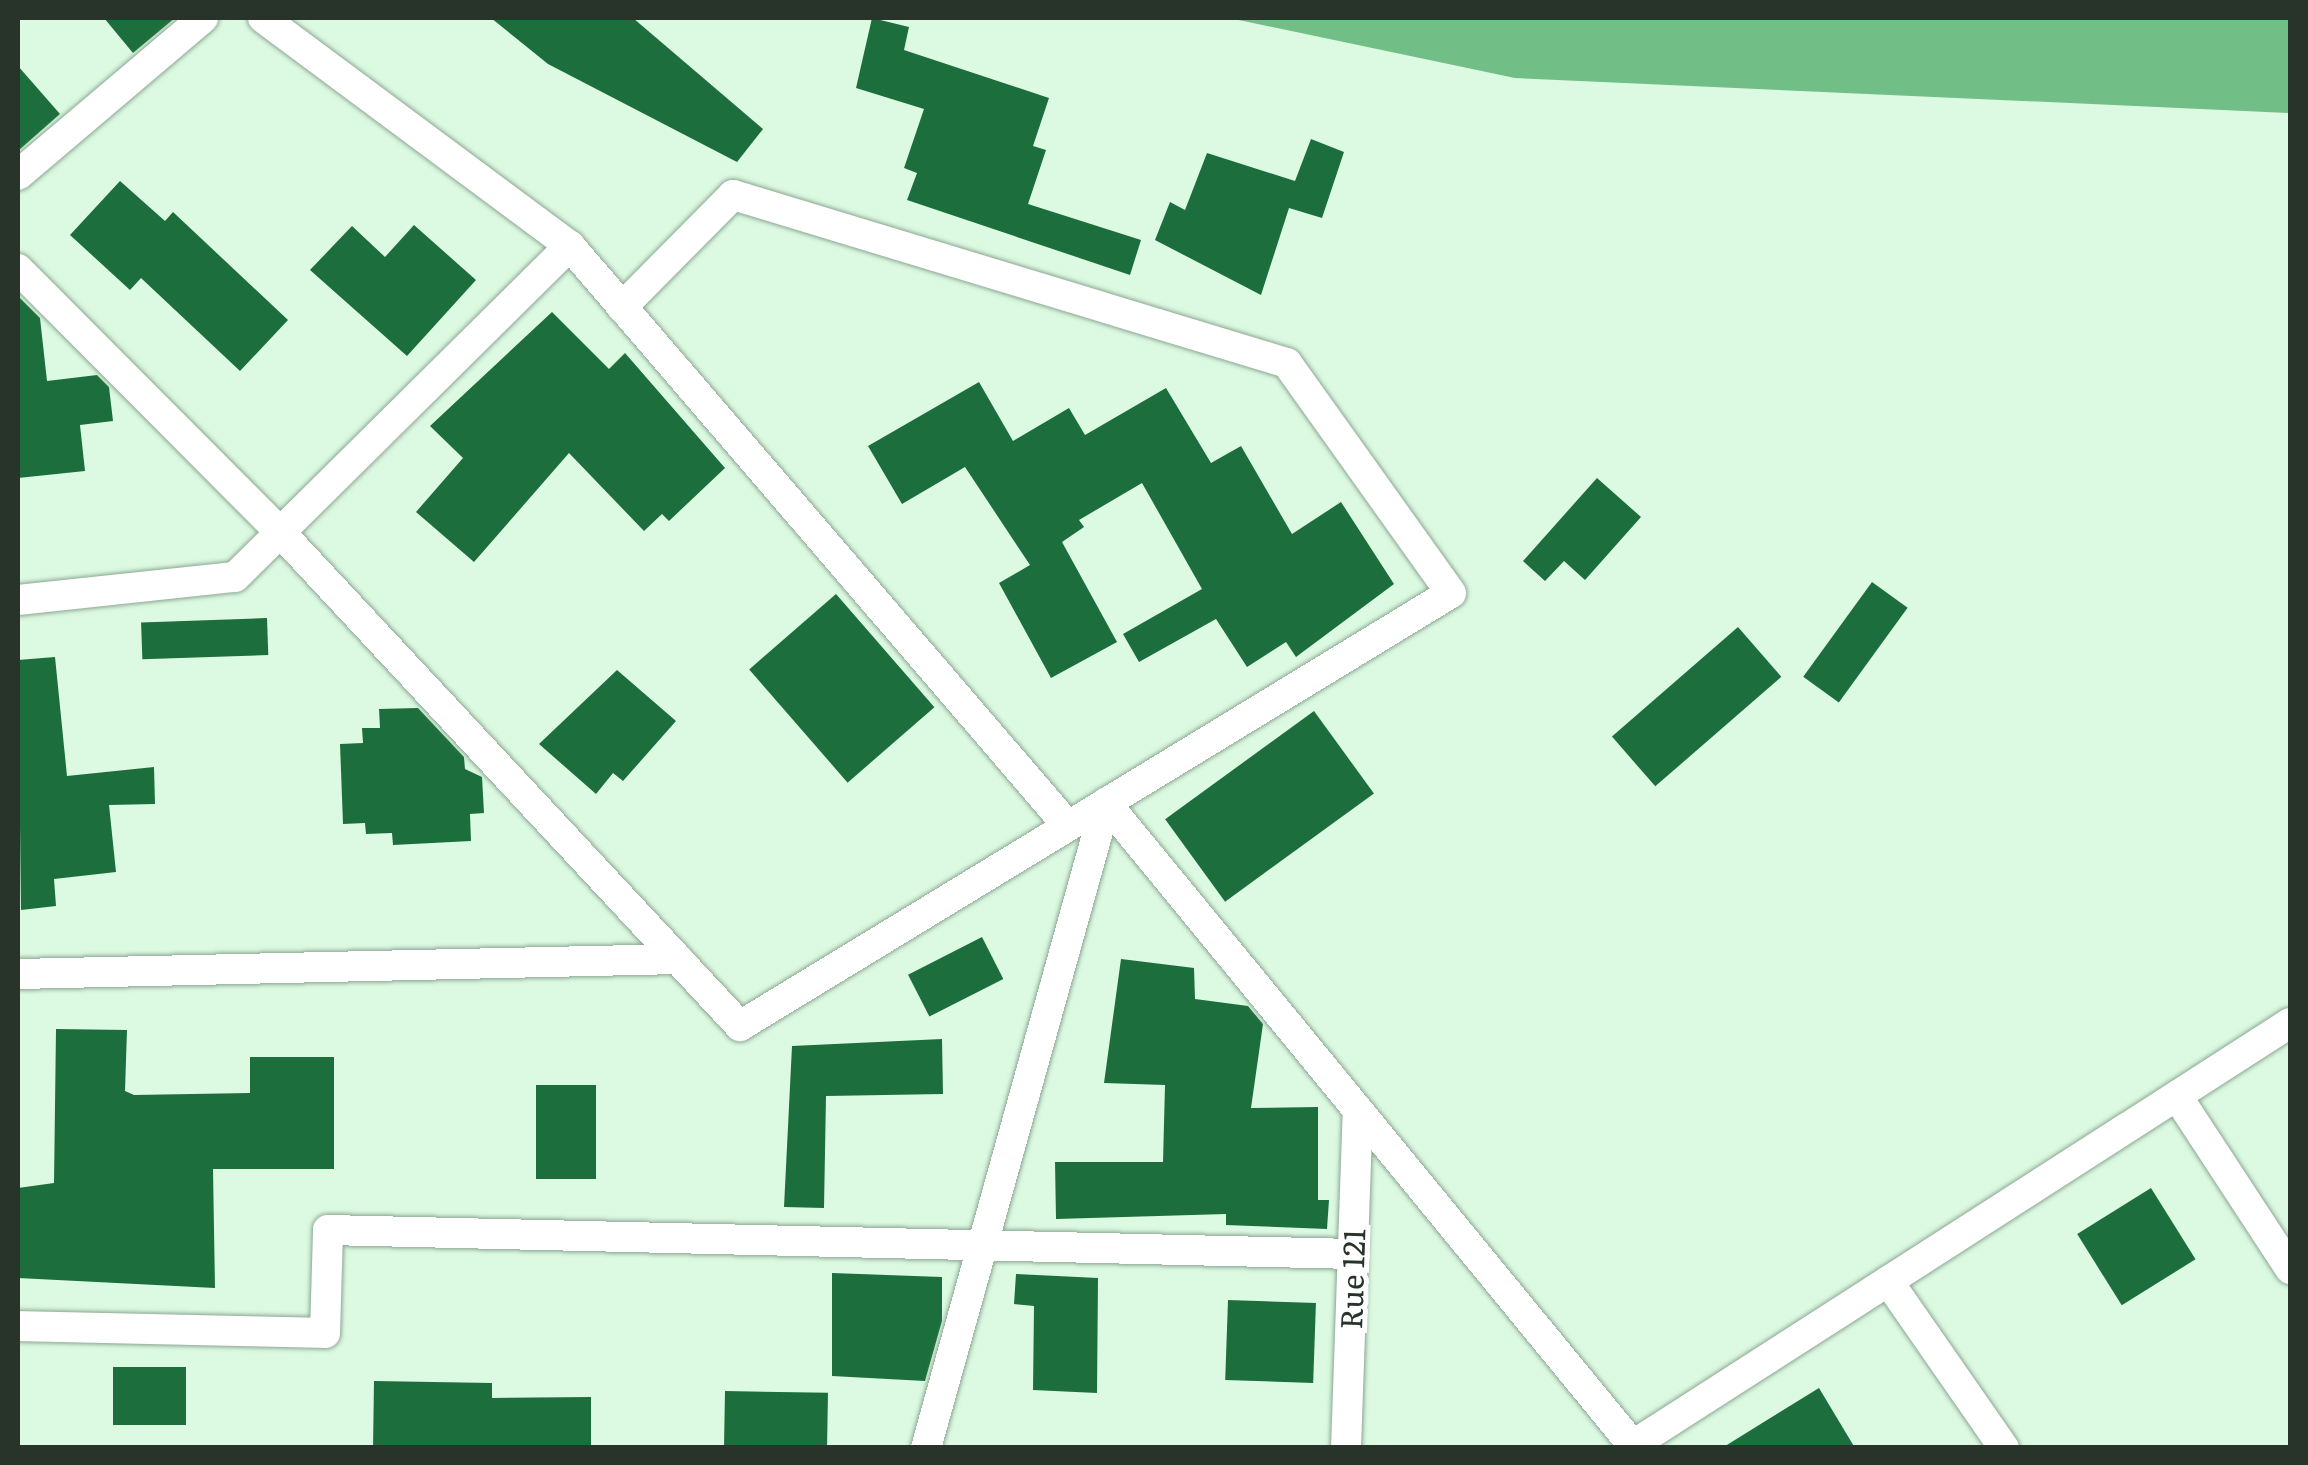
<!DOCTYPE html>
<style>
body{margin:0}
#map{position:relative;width:2308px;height:1465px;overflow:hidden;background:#dcf9e2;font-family:Literata,serif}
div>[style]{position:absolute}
.water>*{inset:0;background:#71be87}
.building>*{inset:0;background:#1d6e3d;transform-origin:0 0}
.roads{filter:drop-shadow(0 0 2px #8ca792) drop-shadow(0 0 2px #8ca792)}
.street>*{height:30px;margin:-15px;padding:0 15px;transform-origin:15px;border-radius:15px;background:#fff}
span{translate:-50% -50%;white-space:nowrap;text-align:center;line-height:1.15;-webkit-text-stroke:10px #fff;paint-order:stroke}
.street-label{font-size:30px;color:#28332a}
.frame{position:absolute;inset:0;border:20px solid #28332a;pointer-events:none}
</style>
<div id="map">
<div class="water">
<i style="clip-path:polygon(1229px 18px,2290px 18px,2290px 113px,1515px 78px)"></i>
</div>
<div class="building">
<i style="clip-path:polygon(104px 18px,175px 18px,133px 53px)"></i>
<i style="clip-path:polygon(491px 18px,633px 18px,763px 129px,737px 162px,548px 64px)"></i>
<i style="clip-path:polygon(872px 18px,909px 27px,904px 50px,1049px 98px,1033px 146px,1046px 150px,1028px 204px,1141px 240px,1130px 275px,907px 200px,917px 173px,904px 168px,924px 109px,856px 88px)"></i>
<i style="clip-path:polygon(18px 66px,60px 114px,18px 151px)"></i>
<i style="clip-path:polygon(1311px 139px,1344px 152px,1322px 218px,1289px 208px,1261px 295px,1155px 240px,1170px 202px,1185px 210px,1207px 153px,1295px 181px)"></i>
<i style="clip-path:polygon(120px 181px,165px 221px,173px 212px,288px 320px,240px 371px,141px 278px,130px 290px,70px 235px)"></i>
<i style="clip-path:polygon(414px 225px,476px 280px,407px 356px,310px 270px,352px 226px,385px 257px)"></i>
<i style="clip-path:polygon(18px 296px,40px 318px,47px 381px,97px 375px,109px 387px,113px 421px,80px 425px,85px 471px,18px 478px)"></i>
<i style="clip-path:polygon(552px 312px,609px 369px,625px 353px,725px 468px,669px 521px,662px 514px,644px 531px,569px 453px,474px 562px,416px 512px,463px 458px,430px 426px)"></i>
<i style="clip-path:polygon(979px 382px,1013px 441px,1069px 408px,1085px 435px,1166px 388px,1211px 463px,1241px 446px,1292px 534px,1341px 502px,1394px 584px,1296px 657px,1286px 642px,1247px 667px,1216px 619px,1139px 662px,1123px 634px,1202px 589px,1142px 483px,1079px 520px,1084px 527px,1062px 542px,1117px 642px,1051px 678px,999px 583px,1030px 565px,965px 467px,902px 504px,868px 446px)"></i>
<i style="clip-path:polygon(1597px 478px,1641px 517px,1585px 580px,1564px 561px,1545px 581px,1523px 561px)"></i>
<i style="left:1872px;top:582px;width:44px;height:117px;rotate:36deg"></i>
<i style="left:836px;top:594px;width:150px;height:115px;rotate:49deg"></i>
<i style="left:267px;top:618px;width:37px;height:126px;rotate:88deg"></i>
<i style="left:1738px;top:627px;width:66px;height:167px;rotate:49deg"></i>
<i style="clip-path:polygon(55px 657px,67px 776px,154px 767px,155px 804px,109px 805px,116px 872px,54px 879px,56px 906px,21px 910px,18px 660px)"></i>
<i style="clip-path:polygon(617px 670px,676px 721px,623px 781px,613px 773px,596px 794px,539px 744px)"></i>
<i style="clip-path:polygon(418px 708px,464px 757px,465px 769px,482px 777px,484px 813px,470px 814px,471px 841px,393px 845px,392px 833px,366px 834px,365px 823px,343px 824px,340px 744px,363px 743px,362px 728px,380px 728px,379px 709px)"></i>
<i style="left:1314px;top:711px;width:102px;height:184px;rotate:54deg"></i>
<i style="left:982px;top:937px;width:47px;height:83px;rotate:63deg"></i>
<i style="clip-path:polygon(1121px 959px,1194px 968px,1195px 999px,1248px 1006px,1263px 1024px,1251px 1108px,1318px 1107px,1318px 1200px,1329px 1200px,1327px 1229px,1226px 1225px,1226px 1214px,1056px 1219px,1055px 1162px,1163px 1162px,1165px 1085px,1104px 1083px)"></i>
<i style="clip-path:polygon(56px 1029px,127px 1030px,125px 1091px,134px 1095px,250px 1093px,250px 1057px,334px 1057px,334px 1169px,213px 1169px,215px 1288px,18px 1278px,18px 1188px,54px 1183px)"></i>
<i style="clip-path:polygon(942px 1039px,943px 1094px,826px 1096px,824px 1208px,784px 1207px,792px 1046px)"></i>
<i style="left:536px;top:1085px;width:60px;height:94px"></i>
<i style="left:2151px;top:1188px;width:84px;height:87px;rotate:58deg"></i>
<i style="clip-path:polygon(832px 1273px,942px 1277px,942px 1321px,925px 1381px,832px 1376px)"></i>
<i style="clip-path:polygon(1016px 1274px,1098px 1278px,1097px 1393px,1033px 1390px,1034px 1306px,1014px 1304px)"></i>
<i style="left:1228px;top:1300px;width:88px;height:80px;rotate:2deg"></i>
<i style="left:113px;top:1367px;width:73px;height:58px"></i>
<i style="clip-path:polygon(374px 1381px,492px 1383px,492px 1398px,591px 1397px,591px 1448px,373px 1448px)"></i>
<i style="clip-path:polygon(1819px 1388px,1855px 1448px,1722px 1448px)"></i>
<i style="left:725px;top:1391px;width:103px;height:57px;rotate:1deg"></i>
</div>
<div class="roads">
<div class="street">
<i style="left:263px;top:18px;width:382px;rotate:36.6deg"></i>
<i style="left:570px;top:246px;width:764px;rotate:49.35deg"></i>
<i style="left:18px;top:175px;width:243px;rotate:-40.3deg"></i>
<i style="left:18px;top:269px;width:371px;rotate:45.1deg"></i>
<i style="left:280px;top:532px;width:675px;rotate:47.04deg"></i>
<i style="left:740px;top:1026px;width:832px;rotate:-31.34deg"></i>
<i style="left:1451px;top:593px;width:282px;rotate:-125.5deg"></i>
<i style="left:1287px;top:363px;width:579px;rotate:-163.13deg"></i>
<i style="left:733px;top:195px;width:158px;rotate:134.7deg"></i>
<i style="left:18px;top:600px;width:218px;rotate:-6.1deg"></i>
<i style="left:235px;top:577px;width:471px;rotate:-44.7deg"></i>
<i style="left:1106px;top:803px;width:834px;rotate:50.64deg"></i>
<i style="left:18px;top:974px;width:660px;rotate:-1.3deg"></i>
<i style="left:2177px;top:1096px;width:207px;rotate:56.8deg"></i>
<i style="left:1888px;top:1281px;width:203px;rotate:55.2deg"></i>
<i style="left:18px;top:1326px;width:307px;rotate:1.3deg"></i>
<i style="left:325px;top:1333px;width:103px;rotate:-88.3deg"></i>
<i style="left:328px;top:1230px;width:1023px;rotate:1.34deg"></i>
<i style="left:1633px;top:1445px;width:781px;rotate:-32.71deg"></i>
<i style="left:926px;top:1448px;width:670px;rotate:-74.41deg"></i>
<i style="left:1346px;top:1448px;width:337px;rotate:-88deg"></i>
</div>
</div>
<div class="street-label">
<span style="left:1351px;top:1279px;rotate:-88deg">Rue 121</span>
</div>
<div class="frame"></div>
</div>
